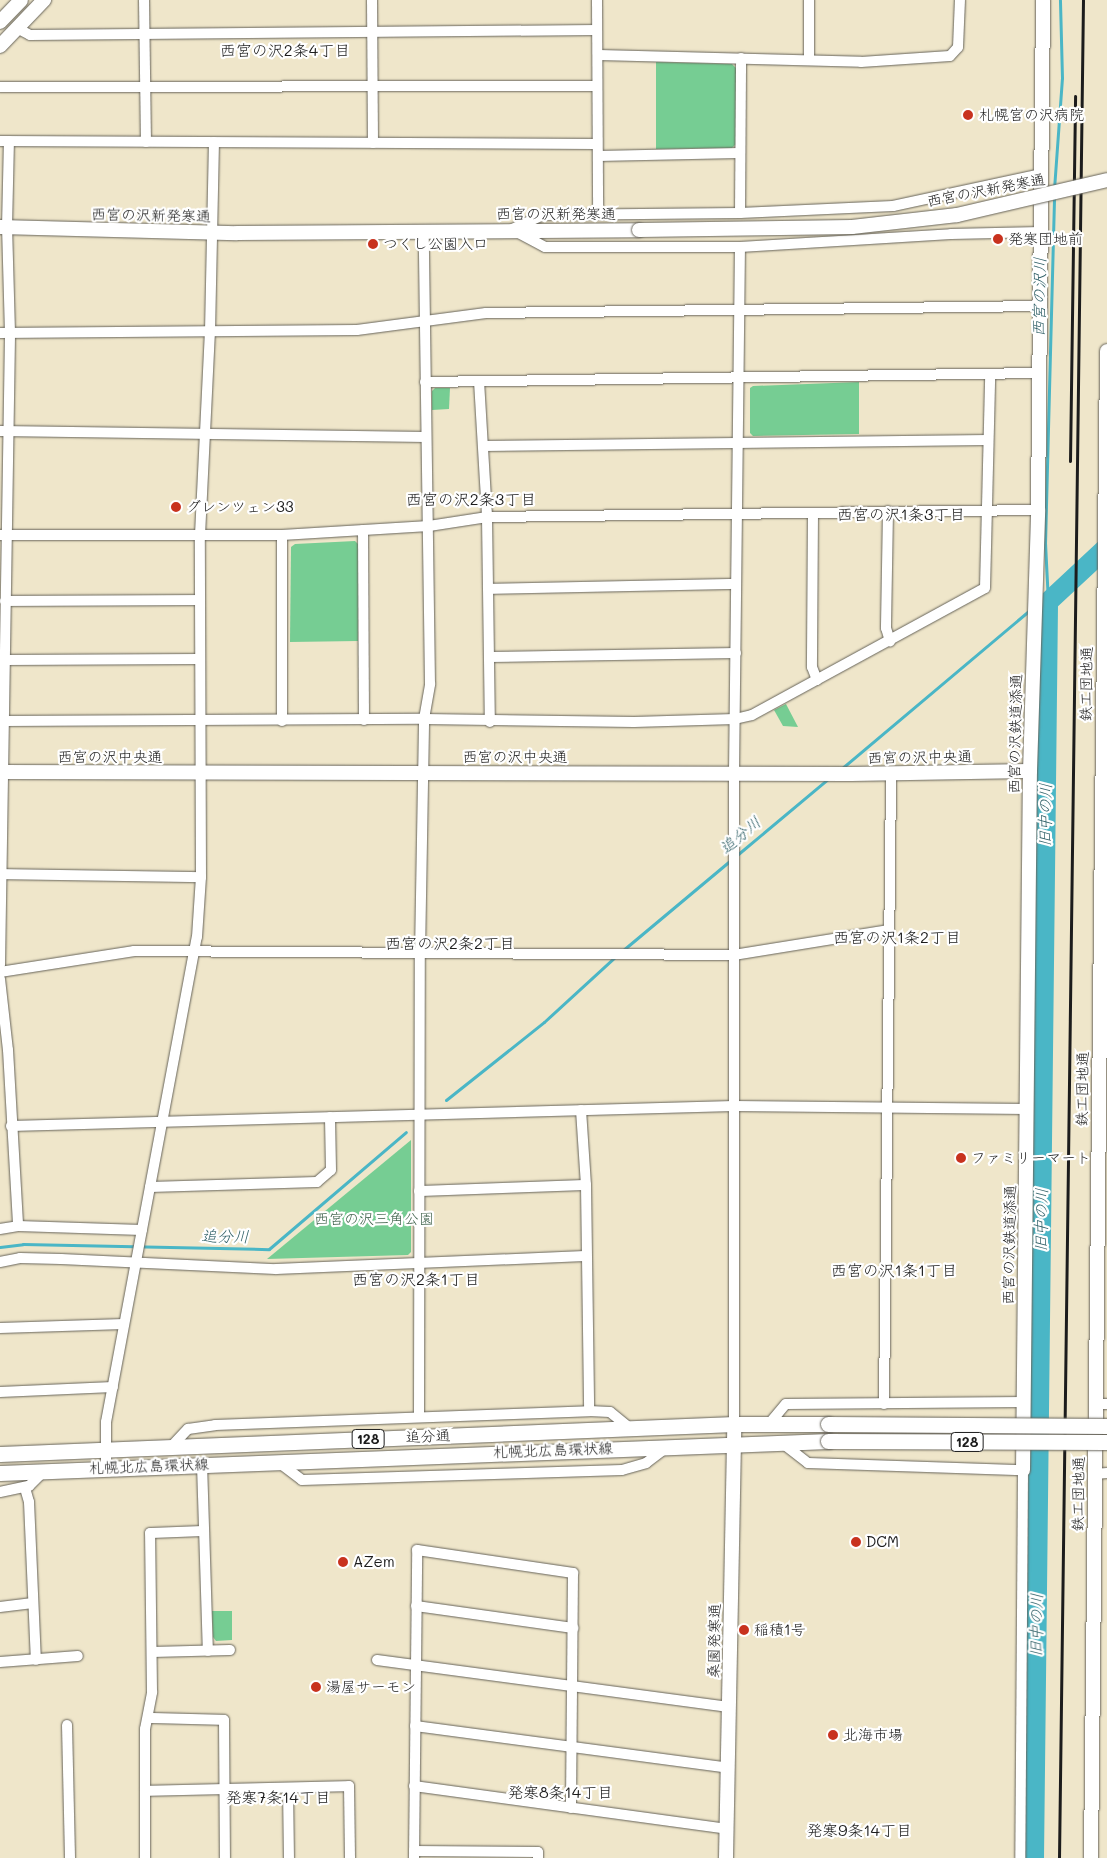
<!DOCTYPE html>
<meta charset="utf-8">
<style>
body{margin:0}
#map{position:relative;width:1107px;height:1858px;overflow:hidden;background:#efe6ca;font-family:Mali,"Klee One",sans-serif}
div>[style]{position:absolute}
.green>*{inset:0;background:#76cd93}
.stream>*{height:3px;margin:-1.5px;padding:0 1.5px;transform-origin:1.5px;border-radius:1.5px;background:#4ab6c6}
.river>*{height:20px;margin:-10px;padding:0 10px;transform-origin:10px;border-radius:10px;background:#4ab6c6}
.roads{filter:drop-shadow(0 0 1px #666359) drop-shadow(0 0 1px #666359)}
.street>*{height:10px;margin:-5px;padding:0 5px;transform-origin:5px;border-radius:5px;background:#fff}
.secondary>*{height:14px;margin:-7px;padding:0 7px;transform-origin:7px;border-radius:7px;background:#fff}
.primary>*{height:15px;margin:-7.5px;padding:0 7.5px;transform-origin:7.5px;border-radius:7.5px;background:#fff}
.rail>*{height:3px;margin:-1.5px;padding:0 1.5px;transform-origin:1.5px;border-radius:1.5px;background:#1c1c1c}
.bridges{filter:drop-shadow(0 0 1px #666359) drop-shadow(0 0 1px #666359)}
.secondary-bridge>*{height:14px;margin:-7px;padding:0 7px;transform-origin:7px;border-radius:7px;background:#fff}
.primary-bridge>*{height:15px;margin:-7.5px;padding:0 7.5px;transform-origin:7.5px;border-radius:7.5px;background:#fff}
.dots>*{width:14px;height:14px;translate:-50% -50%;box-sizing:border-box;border:2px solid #fff;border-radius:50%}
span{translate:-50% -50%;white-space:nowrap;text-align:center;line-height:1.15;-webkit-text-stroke:4.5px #fff;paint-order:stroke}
.shield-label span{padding:1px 4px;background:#fff;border:1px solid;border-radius:4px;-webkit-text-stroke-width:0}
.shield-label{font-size:14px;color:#1c1c1c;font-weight:700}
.poi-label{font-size:15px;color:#1c1c1c}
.left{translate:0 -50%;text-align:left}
.street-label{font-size:15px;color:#1c1c1c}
.park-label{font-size:15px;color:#40634c}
.neighbourhood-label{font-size:16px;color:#1c1c1c}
.water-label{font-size:16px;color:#316168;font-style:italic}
</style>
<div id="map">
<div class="green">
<i style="clip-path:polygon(656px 62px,732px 64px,736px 68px,736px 144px,732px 148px,656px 149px)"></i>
<i style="clip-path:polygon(859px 382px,859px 434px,753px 436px,750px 433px,750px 388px,753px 386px)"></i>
<i style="clip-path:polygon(435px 388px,450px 388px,449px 409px,432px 410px,432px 391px)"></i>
<i style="clip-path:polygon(355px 541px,360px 546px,358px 641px,290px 642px,291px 547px,295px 544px)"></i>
<i style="clip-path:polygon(786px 704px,798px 727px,783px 726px,774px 710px)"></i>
<i style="clip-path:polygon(411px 1140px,411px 1252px,408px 1255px,267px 1259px)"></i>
<i style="clip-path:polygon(212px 1611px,232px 1611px,232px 1640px,216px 1641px,213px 1637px)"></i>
</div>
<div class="stream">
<i style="left:1054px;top:189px;width:111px;rotate:-85.9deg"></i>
<i style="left:1062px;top:78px;width:78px;rotate:-91.5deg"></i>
<i style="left:1039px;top:601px;width:9px;rotate:-41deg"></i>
<i style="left:1048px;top:602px;width:59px;rotate:-92.9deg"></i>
<i style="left:1045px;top:543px;width:348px;rotate:-88.5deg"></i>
<i style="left:841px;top:769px;width:248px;rotate:-40.1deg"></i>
<i style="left:737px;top:855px;width:119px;rotate:-39.9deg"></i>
<i style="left:622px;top:951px;width:143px;rotate:-39.9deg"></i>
<i style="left:446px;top:1100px;width:125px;rotate:-38.5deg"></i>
<i style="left:544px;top:1022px;width:96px;rotate:-42.5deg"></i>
<i style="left:0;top:1247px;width:23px;rotate:-7deg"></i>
<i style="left:23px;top:1244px;width:246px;rotate:1.2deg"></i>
<i style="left:269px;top:1249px;width:180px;rotate:-40.5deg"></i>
</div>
<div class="river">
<i style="left:1034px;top:1858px;width:1256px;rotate:-89.36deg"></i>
<i style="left:1048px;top:602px;width:81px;rotate:-43deg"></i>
</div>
<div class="roads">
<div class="street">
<i style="left:144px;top:0;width:142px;rotate:89.2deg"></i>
<i style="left:372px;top:0;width:143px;rotate:89.6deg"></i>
<i style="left:597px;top:0;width:214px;rotate:89.7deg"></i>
<i style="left:809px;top:0;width:60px;rotate:90deg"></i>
<i style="left:17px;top:28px;width:15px;rotate:28deg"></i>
<i style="left:30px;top:35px;width:567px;rotate:-0.51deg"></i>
<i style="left:599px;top:55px;width:262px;rotate:1.5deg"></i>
<i style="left:861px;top:62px;width:89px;rotate:-3.9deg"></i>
<i style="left:950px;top:56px;width:12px;rotate:-48deg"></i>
<i style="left:958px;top:47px;width:47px;rotate:-87.6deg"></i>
<i style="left:0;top:87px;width:596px;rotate:-0.1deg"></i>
<i style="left:0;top:141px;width:597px;rotate:0.29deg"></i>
<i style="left:598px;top:156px;width:141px;rotate:-1.2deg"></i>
<i style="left:740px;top:213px;width:155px;rotate:-89.6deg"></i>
<i style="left:512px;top:229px;width:35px;rotate:-24deg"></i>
<i style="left:544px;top:215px;width:196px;rotate:-0.6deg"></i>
<i style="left:740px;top:213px;width:153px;rotate:-2.6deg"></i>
<i style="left:893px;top:206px;width:151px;rotate:-12.2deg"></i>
<i style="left:515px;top:231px;width:34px;rotate:28deg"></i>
<i style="left:545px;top:247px;width:195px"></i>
<i style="left:740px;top:247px;width:211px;rotate:-3.5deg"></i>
<i style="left:951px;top:234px;width:90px;rotate:-1.3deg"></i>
<i style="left:0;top:333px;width:357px;rotate:-0.5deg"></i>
<i style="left:357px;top:330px;width:130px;rotate:-7.5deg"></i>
<i style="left:486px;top:313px;width:554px;rotate:-0.72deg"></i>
<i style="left:479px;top:381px;width:136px;rotate:86.6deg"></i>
<i style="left:487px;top:517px;width:205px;rotate:89.2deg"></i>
<i style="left:425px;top:382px;width:614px;rotate:-0.84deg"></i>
<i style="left:0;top:431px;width:426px;rotate:0.8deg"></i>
<i style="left:483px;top:446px;width:505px;rotate:-0.68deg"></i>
<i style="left:888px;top:511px;width:117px;rotate:91deg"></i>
<i style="left:886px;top:628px;width:14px;rotate:73deg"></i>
<i style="left:813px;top:513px;width:154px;rotate:90.4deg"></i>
<i style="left:812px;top:667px;width:14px;rotate:69deg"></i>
<i style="left:363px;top:530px;width:190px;rotate:89.7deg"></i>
<i style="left:0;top:535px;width:282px"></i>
<i style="left:282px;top:535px;width:147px;rotate:-3.5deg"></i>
<i style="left:429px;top:526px;width:59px;rotate:-8.8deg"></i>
<i style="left:487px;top:517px;width:551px;rotate:-0.73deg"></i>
<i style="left:282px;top:535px;width:186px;rotate:90deg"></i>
<i style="left:488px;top:589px;width:248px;rotate:-1.2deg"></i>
<i style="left:5px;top:601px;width:195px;rotate:-0.3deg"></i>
<i style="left:489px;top:657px;width:247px;rotate:-0.9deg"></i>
<i style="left:4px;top:660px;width:196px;rotate:-0.3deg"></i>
<i style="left:3px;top:721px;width:421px;rotate:-0.3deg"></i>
<i style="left:424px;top:719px;width:210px;rotate:0.8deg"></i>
<i style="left:634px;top:722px;width:101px;rotate:-1.7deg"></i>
<i style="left:735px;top:719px;width:17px;rotate:-13deg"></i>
<i style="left:752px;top:715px;width:265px;rotate:-28.6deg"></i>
<i style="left:985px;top:588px;width:212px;rotate:-88.6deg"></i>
<i style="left:0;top:874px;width:201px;rotate:0.9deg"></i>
<i style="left:0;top:965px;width:632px;rotate:-89.09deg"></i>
<i style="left:10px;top:333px;width:106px;rotate:-91.6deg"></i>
<i style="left:7px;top:227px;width:86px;rotate:-88.7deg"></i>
<i style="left:0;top:972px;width:136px;rotate:-8.9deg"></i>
<i style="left:134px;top:951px;width:600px;rotate:0.38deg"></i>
<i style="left:734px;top:955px;width:157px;rotate:-9.2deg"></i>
<i style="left:0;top:979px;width:71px;rotate:83.6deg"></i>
<i style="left:8px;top:1050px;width:176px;rotate:86.7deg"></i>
<i style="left:581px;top:1110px;width:75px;rotate:86.2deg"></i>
<i style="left:586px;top:1185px;width:226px;rotate:89.2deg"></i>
<i style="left:11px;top:1126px;width:723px;rotate:-1.58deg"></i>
<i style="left:734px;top:1106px;width:293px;rotate:0.6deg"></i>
<i style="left:150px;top:1187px;width:167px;rotate:-1.7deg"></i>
<i style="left:317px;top:1182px;width:18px;rotate:-41deg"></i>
<i style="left:331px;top:1170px;width:53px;rotate:-91.1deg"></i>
<i style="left:419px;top:1191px;width:167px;rotate:-2.1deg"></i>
<i style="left:0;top:1229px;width:18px;rotate:-9deg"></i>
<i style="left:18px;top:1226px;width:124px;rotate:1.8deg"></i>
<i style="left:0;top:1262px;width:20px;rotate:-11deg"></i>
<i style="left:20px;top:1258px;width:41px;rotate:1.4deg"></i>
<i style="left:61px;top:1259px;width:215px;rotate:2.7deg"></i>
<i style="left:276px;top:1269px;width:309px;rotate:-2.4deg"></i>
<i style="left:0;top:1328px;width:124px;rotate:-1.8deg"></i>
<i style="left:0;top:1392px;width:113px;rotate:-2.5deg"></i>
<i style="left:884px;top:1404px;width:631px;rotate:-89.36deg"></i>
<i style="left:1095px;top:1404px;width:12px"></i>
<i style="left:419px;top:1417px;width:463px;rotate:-89.9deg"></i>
<i style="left:420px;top:954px;width:235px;rotate:-89deg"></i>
<i style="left:424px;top:719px;width:36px;rotate:-80deg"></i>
<i style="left:430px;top:684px;width:452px;rotate:-90.8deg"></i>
<i style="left:734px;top:1424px;width:651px;rotate:-90deg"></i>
<i style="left:734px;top:773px;width:526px;rotate:-89.35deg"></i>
<i style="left:769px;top:1424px;width:26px;rotate:-50deg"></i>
<i style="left:786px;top:1404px;width:238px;rotate:-0.5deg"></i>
<i style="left:781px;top:1442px;width:34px;rotate:38deg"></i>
<i style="left:808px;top:1463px;width:215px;rotate:1.9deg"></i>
<i style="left:1023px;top:1470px;width:388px;rotate:90.4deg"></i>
<i style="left:171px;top:1447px;width:25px;rotate:-47deg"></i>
<i style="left:188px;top:1429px;width:27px;rotate:-8deg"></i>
<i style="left:215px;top:1425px;width:374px;rotate:-2.1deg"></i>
<i style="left:589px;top:1411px;width:21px;rotate:3deg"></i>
<i style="left:610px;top:1412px;width:26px;rotate:39deg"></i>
<i style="left:277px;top:1461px;width:31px;rotate:37deg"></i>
<i style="left:302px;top:1480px;width:320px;rotate:-1.8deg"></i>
<i style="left:622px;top:1470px;width:25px;rotate:-16deg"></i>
<i style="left:646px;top:1463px;width:26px;rotate:-37deg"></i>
<i style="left:202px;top:1464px;width:187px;rotate:88.2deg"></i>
<i style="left:106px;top:1468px;width:46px;rotate:-90deg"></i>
<i style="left:106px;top:1422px;width:493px;rotate:-79.4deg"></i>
<i style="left:197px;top:937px;width:60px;rotate:-86.2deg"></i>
<i style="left:201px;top:877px;width:342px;rotate:-90.2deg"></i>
<i style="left:200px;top:535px;width:203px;rotate:-87.2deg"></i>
<i style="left:210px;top:332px;width:190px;rotate:-88.8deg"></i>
<i style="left:1095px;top:1474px;width:12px;rotate:-5deg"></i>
<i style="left:25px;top:1488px;width:15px;rotate:74deg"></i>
<i style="left:29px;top:1502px;width:158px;rotate:87.5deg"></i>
<i style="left:0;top:1492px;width:30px;rotate:-12deg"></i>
<i style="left:29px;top:1486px;width:21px;rotate:-45deg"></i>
<i style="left:416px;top:1606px;width:159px;rotate:8deg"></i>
<i style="left:0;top:1607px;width:33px;rotate:-7deg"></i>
<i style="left:152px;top:1652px;width:78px;rotate:-1.5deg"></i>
<i style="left:377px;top:1660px;width:355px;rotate:7.6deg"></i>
<i style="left:0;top:1662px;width:78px;rotate:-4.4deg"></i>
<i style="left:148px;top:1718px;width:76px;rotate:1.5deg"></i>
<i style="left:224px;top:1720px;width:138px;rotate:89.6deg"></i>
<i style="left:67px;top:1725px;width:133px;rotate:88.7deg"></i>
<i style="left:415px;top:1726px;width:316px;rotate:7.6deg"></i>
<i style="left:414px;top:1786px;width:316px;rotate:7.8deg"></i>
<i style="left:288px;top:1788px;width:70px;rotate:89.2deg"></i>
<i style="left:145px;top:1791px;width:204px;rotate:-1.4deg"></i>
<i style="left:349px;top:1786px;width:72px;rotate:89.2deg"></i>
<i style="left:414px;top:1851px;width:124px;rotate:0.5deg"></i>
<i style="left:538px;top:1852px;width:6px;rotate:90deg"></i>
<i style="left:145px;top:1858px;width:129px;rotate:-90deg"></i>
<i style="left:145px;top:1729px;width:38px;rotate:-79deg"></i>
<i style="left:152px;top:1692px;width:159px;rotate:-90.7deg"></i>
<i style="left:150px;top:1533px;width:54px;rotate:-2.1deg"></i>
<i style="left:414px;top:1858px;width:308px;rotate:-89.4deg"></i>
<i style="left:417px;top:1550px;width:158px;rotate:8.4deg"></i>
<i style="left:573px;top:1573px;width:235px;rotate:90.5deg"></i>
</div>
<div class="secondary">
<i style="left:0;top:22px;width:30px;rotate:-46deg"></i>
<i style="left:0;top:46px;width:64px;rotate:-46.3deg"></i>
<i style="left:0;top:227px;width:237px;rotate:1.5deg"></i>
<i style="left:237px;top:233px;width:402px;rotate:-0.4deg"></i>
<i style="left:0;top:772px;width:851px;rotate:0.13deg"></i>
<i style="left:851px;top:774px;width:179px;rotate:-1deg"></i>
<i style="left:1023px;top:1470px;width:699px;rotate:-89.43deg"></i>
<i style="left:1030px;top:771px;width:261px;rotate:-88.2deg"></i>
<i style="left:1038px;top:510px;width:510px;rotate:-89.44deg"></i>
<i style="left:726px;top:1858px;width:434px;rotate:-88.9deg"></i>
<i style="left:1091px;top:1858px;width:1507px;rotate:-89.39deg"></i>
</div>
<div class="primary">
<i style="left:0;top:1454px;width:735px;rotate:-2.34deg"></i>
<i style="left:734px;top:1424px;width:94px"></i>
<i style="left:0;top:1473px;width:829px;rotate:-2.21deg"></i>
</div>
</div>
<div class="rail">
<i style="left:1070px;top:461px;width:365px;rotate:-89.2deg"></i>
<i style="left:1059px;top:1858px;width:1858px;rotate:-89.26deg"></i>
</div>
<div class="bridges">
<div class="secondary-bridge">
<i style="left:639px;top:230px;width:213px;rotate:-0.8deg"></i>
<i style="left:852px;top:227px;width:106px;rotate:-6.5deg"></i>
<i style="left:957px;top:215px;width:154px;rotate:-13.1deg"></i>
</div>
<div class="primary-bridge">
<i style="left:828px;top:1424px;width:279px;rotate:0.4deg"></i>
<i style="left:828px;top:1441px;width:279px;rotate:0.2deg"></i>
</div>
</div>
<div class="dots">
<i style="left:968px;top:115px;background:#c8321e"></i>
<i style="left:998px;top:239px;background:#c8321e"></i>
<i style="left:373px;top:244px;background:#c8321e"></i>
<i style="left:176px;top:507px;background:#c8321e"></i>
<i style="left:961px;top:1158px;background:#c8321e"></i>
<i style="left:856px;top:1542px;background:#c8321e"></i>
<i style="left:343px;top:1562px;background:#c8321e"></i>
<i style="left:744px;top:1630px;background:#c8321e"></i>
<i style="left:316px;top:1687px;background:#c8321e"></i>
<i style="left:833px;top:1735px;background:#c8321e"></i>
</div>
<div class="shield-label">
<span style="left:368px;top:1439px">128</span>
<span style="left:967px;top:1442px">128</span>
</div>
<div class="poi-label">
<span class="left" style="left:979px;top:115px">札幌宮の沢病院</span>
<span class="left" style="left:1008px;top:239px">発寒団地前</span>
<span class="left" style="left:383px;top:244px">つくし公園入口</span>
<span class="left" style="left:186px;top:507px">グレンツェン33</span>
<span class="left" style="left:971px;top:1158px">ファミリーマート</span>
<span class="left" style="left:866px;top:1542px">DCM</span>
<span class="left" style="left:353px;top:1562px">AZem</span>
<span class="left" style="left:754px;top:1630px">稲積1号</span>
<span class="left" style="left:326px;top:1687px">湯屋サーモン</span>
<span class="left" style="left:843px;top:1735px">北海市場</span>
</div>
<div class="street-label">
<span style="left:986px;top:190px;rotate:-11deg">西宮の沢新発寒通</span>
<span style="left:556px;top:214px">西宮の沢新発寒通</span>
<span style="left:151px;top:215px;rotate:1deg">西宮の沢新発寒通</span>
<span style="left:1086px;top:684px;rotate:-89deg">鉄工団地通</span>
<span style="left:1015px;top:734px;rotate:-89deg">西宮の沢鉄道添通</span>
<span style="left:110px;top:757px">西宮の沢中央通</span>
<span style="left:515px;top:757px">西宮の沢中央通</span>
<span style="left:920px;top:757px;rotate:-1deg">西宮の沢中央通</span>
<span style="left:1082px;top:1089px;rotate:-89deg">鉄工団地通</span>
<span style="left:1009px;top:1245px;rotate:-89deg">西宮の沢鉄道添通</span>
<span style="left:428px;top:1436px;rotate:-2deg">追分通</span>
<span style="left:553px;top:1450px;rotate:-2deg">札幌北広島環状線</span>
<span style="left:149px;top:1466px;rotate:-2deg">札幌北広島環状線</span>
<span style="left:1078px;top:1494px;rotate:-89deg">鉄工団地通</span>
<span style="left:714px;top:1641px;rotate:-89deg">桑園発寒通</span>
</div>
<div class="park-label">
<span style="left:374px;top:1219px">西宮の沢三角公園</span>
</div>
<div class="neighbourhood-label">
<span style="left:285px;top:50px">西宮の沢2条4丁目</span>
<span style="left:471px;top:499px">西宮の沢2条3丁目</span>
<span style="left:901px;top:514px">西宮の沢1条3丁目</span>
<span style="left:897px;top:937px">西宮の沢1条2丁目</span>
<span style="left:450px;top:943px">西宮の沢2条2丁目</span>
<span style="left:894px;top:1270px">西宮の沢1条1丁目</span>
<span style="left:416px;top:1279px">西宮の沢2条1丁目</span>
<span style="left:560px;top:1792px">発寒8条14丁目</span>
<span style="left:278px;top:1797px">発寒7条14丁目</span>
<span style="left:859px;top:1830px">発寒9条14丁目</span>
</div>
<div class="water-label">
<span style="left:1039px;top:297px;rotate:-89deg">西宮の沢川</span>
<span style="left:1045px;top:815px;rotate:-89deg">旧中の川</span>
<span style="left:740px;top:835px;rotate:-40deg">追分川</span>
<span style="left:1041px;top:1220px;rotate:-89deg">旧中の川</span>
<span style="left:225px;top:1236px;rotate:1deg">追分川</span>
<span style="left:1036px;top:1625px;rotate:-89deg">旧中の川</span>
</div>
</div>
